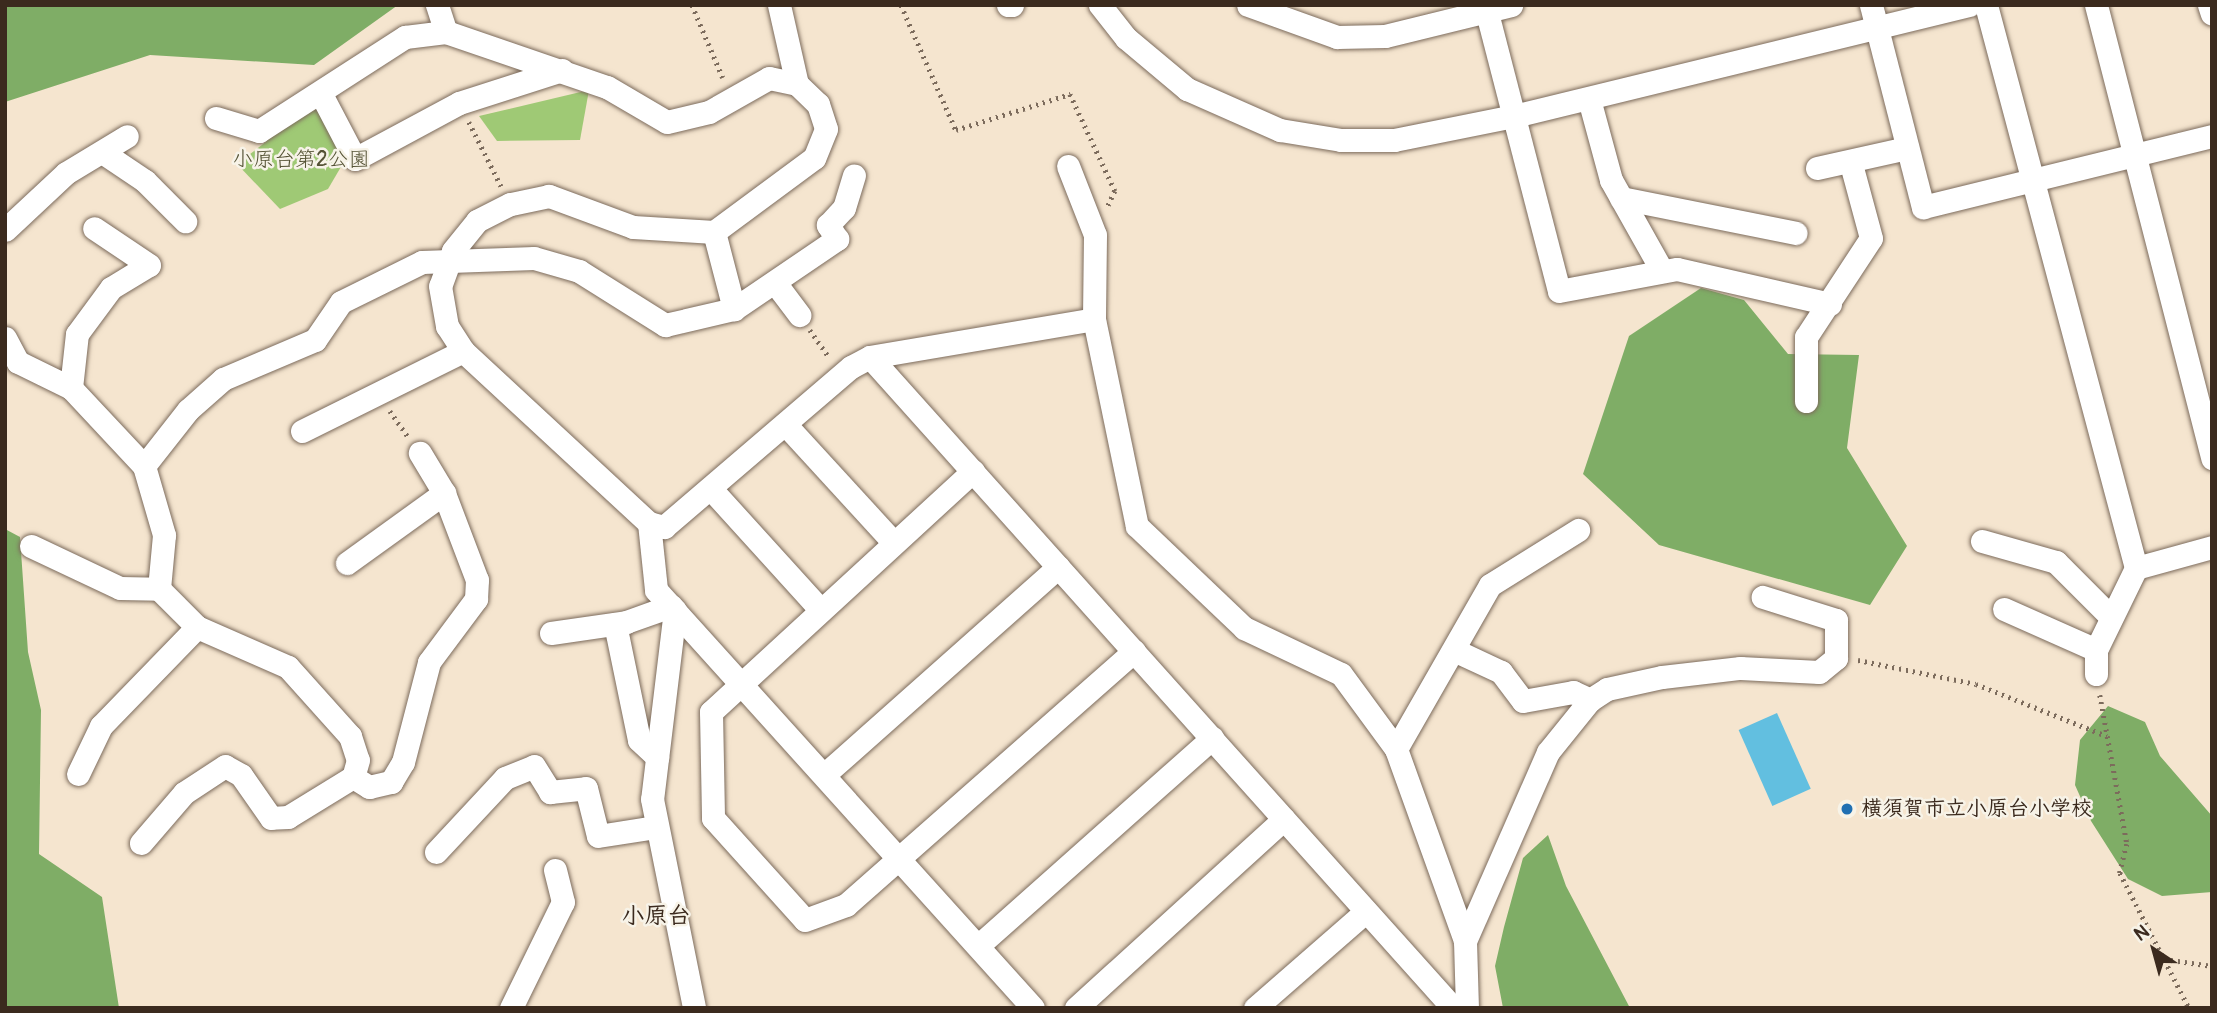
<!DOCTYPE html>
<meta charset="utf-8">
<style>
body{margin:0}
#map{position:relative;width:2217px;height:1013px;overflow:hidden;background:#f5e5cf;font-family:Pangolin,"Klee One",sans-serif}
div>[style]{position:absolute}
.green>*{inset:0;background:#9fc975}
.forest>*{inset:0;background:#7fad66}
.water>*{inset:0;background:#62bfe0;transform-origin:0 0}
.path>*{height:4.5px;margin-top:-2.25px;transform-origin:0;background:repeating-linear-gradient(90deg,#7c6b5c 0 2px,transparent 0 7px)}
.roads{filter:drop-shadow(0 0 2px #7c6b5c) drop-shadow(0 0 2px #7c6b5c)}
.minor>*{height:23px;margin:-11.5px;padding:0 11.5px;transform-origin:11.5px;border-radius:11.5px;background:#fff}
.dots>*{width:19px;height:19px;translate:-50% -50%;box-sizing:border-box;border:4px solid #f7f3e8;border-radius:50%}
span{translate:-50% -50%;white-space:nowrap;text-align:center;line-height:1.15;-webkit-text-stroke:5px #f7f3e8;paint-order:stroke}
.park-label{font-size:21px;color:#545234}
.poi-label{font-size:21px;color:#3b2a1e;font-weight:700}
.left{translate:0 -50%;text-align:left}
.neighbourhood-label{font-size:23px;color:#3b2a1e;font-weight:700}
.frame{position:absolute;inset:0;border:7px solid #3b2a1e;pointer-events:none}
.north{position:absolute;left:2119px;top:915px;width:70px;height:70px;-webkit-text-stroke:5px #f7f3e8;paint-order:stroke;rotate:324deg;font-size:19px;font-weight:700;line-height:28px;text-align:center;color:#3b2a1e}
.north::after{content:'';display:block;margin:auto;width:24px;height:32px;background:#3b2a1e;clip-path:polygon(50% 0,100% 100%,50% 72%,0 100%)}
</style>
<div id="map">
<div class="green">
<i style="clip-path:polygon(589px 90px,580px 140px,497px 141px,479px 116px)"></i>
<i style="clip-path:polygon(315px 104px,345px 160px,328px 189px,280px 209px,237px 164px)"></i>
</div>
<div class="forest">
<i style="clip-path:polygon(5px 5px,398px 5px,314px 65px,150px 55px,5px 102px)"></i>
<i style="clip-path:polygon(1701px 288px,1744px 300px,1788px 354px,1859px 355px,1847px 448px,1907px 546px,1870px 605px,1659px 545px,1583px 474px,1629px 336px)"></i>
<i style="clip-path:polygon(5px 529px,20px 537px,28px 652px,41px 710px,39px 854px,102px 897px,119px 1008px,5px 1008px)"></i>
<i style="clip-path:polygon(2108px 706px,2145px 722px,2160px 756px,2212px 816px,2212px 892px,2162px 896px,2128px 879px,2091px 821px,2075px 785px,2080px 740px)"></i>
<i style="clip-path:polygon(1548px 835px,1566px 886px,1630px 1008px,1503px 1008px,1495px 966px,1504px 927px,1523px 858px)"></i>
</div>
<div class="water">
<i style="left:1777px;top:713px;width:83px;height:42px;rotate:66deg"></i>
</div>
<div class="path">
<i style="left:692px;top:5px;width:79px;rotate:67deg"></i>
<i style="left:901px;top:5px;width:137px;rotate:66.3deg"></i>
<i style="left:956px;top:130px;width:120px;rotate:-17.5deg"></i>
<i style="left:1070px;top:94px;width:107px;rotate:65.1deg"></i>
<i style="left:1115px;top:191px;width:19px;rotate:115deg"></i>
<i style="left:469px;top:122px;width:72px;rotate:63.4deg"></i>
<i style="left:810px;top:330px;width:33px;rotate:55deg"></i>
<i style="left:390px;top:411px;width:33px;rotate:55deg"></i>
<i style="left:1858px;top:660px;width:120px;rotate:11.5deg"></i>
<i style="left:1976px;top:684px;width:141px;rotate:21.7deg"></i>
<i style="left:2100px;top:695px;width:151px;rotate:79.7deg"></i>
<i style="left:2127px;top:844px;width:30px;rotate:104deg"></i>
<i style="left:2120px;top:873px;width:152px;rotate:62.9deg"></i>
<i style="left:2164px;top:959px;width:49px;rotate:8.3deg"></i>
</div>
<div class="roads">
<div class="minor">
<i style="left:437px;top:5px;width:28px;rotate:72deg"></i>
<i style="left:779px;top:5px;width:81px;rotate:77.2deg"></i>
<i style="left:1008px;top:5px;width:4px"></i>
<i style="left:1100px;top:5px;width:42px;rotate:51.8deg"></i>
<i style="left:1126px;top:38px;width:80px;rotate:39.9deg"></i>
<i style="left:1187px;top:89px;width:102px;rotate:23.8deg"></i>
<i style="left:1280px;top:130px;width:62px;rotate:9.3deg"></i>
<i style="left:1341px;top:140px;width:53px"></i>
<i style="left:1394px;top:140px;width:122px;rotate:-11.3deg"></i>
<i style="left:1514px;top:116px;width:468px;rotate:-13.7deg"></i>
<i style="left:1248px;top:5px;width:95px;rotate:19.8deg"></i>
<i style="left:1337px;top:37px;width:48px;rotate:-1.2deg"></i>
<i style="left:1385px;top:36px;width:130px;rotate:-13.8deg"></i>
<i style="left:1485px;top:5px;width:295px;rotate:75.5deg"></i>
<i style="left:1559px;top:291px;width:120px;rotate:-10.6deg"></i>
<i style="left:1677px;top:269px;width:157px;rotate:12.9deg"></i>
<i style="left:1871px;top:5px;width:209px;rotate:75.6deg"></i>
<i style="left:1923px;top:207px;width:298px;rotate:-13.8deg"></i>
<i style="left:1986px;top:5px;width:583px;rotate:75.08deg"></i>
<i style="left:2136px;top:568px;width:79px;rotate:-15.4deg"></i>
<i style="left:2096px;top:5px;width:468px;rotate:75.6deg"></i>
<i style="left:2209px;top:5px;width:9px;rotate:72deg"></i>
<i style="left:321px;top:94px;width:73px;rotate:62.4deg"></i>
<i style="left:355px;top:159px;width:118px;rotate:-28.3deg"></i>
<i style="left:459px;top:103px;width:108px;rotate:-17.8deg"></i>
<i style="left:1589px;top:99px;width:84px;rotate:74.8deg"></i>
<i style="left:1611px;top:180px;width:104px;rotate:60.7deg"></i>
<i style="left:216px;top:118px;width:45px;rotate:16.8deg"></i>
<i style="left:259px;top:131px;width:174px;rotate:-32.8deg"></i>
<i style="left:405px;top:37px;width:41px;rotate:-7deg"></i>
<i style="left:446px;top:32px;width:170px;rotate:18.9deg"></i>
<i style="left:607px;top:87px;width:69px;rotate:30.3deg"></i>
<i style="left:667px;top:122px;width:43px;rotate:-13.4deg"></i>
<i style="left:709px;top:112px;width:69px;rotate:-29.5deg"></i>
<i style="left:769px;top:78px;width:29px;rotate:12deg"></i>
<i style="left:797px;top:84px;width:29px;rotate:44deg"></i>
<i style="left:818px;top:104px;width:26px;rotate:72deg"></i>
<i style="left:826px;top:129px;width:31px;rotate:112deg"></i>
<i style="left:814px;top:158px;width:124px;rotate:143.5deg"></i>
<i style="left:714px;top:232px;width:81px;rotate:-176.5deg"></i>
<i style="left:633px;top:227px;width:90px;rotate:-159.7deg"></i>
<i style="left:549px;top:196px;width:40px;rotate:168deg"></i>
<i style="left:510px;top:204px;width:37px;rotate:153deg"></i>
<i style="left:477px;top:221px;width:38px;rotate:129deg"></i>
<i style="left:453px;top:251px;width:37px;rotate:110deg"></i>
<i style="left:440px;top:286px;width:41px;rotate:80.1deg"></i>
<i style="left:447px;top:326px;width:30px;rotate:57deg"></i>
<i style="left:463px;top:351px;width:253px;rotate:42.8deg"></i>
<i style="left:649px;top:523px;width:16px;rotate:15deg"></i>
<i style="left:664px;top:527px;width:246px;rotate:-40.6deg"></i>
<i style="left:851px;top:367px;width:21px;rotate:-28deg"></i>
<i style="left:870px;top:357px;width:227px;rotate:-9.6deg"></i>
<i style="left:102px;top:152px;width:52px;rotate:34deg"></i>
<i style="left:145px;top:181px;width:57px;rotate:45deg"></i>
<i style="left:1068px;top:166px;width:74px;rotate:68.6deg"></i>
<i style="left:1095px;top:235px;width:84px;rotate:90.7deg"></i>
<i style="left:1094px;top:319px;width:211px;rotate:78.3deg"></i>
<i style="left:1137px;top:526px;width:148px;rotate:43.6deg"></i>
<i style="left:1244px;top:628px;width:107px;rotate:25.4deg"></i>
<i style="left:1341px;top:674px;width:93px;rotate:53.7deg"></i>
<i style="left:1396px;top:749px;width:204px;rotate:70.2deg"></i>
<i style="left:1465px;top:941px;width:67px;rotate:88.3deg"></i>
<i style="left:1817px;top:168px;width:92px;rotate:-12.5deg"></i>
<i style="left:1621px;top:198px;width:178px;rotate:11.3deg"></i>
<i style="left:5px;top:230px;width:83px;rotate:-43.1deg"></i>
<i style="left:66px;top:173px;width:71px;rotate:-31.2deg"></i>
<i style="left:714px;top:232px;width:80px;rotate:75.4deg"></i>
<i style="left:776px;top:284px;width:39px;rotate:53deg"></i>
<i style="left:5px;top:338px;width:27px;rotate:62deg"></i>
<i style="left:18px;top:362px;width:59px;rotate:26.1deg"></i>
<i style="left:71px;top:388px;width:107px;rotate:46.9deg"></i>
<i style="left:144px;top:466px;width:72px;rotate:73.8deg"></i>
<i style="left:164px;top:535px;width:54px;rotate:95.3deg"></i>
<i style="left:870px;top:357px;width:874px;rotate:48.15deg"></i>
<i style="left:71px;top:388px;width:54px;rotate:-83.7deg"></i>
<i style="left:77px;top:334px;width:57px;rotate:-53.5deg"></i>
<i style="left:111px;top:288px;width:44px;rotate:-31.2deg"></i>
<i style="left:149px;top:265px;width:66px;rotate:-146.1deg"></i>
<i style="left:1806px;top:401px;width:64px;rotate:-90deg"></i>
<i style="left:1806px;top:337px;width:118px;rotate:-56.7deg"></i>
<i style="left:1871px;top:238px;width:77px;rotate:-105.1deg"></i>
<i style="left:785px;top:424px;width:161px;rotate:47.5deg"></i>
<i style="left:302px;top:431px;width:180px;rotate:-26.4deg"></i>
<i style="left:144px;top:466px;width:71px;rotate:-51.8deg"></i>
<i style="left:188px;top:410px;width:47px;rotate:-41.5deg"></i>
<i style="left:223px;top:379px;width:100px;rotate:-23deg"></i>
<i style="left:315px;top:340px;width:46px;rotate:-55.6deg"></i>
<i style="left:341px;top:302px;width:90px;rotate:-26.3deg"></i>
<i style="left:422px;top:262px;width:112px;rotate:-2deg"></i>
<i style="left:534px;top:258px;width:47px;rotate:16.1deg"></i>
<i style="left:579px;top:271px;width:102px;rotate:32.1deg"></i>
<i style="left:665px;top:325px;width:71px;rotate:-13.1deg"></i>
<i style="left:734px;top:309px;width:125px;rotate:-34.2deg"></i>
<i style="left:837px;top:239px;width:17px;rotate:-123deg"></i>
<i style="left:828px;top:225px;width:23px;rotate:-47deg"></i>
<i style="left:844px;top:208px;width:34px;rotate:-73deg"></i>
<i style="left:973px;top:471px;width:356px;rotate:137.4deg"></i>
<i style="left:711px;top:712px;width:106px;rotate:88.9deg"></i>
<i style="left:713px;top:818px;width:137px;rotate:48deg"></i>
<i style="left:805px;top:920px;width:44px;rotate:-20.1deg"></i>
<i style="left:846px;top:905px;width:384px;rotate:-41.4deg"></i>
<i style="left:711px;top:489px;width:162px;rotate:47.8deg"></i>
<i style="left:649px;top:523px;width:67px;rotate:84deg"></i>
<i style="left:656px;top:590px;width:563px;rotate:47.95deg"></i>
<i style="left:1982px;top:541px;width:77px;rotate:15.8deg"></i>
<i style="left:2056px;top:562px;width:75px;rotate:45deg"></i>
<i style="left:31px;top:546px;width:98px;rotate:25.3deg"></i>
<i style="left:120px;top:588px;width:39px;rotate:1deg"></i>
<i style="left:159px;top:589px;width:54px;rotate:45deg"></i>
<i style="left:197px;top:627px;width:99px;rotate:23.7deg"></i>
<i style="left:288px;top:667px;width:93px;rotate:48.1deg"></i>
<i style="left:350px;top:736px;width:25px;rotate:72deg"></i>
<i style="left:358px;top:760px;width:18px;rotate:106deg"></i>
<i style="left:353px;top:777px;width:76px;rotate:148.4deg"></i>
<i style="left:288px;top:817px;width:17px;rotate:177deg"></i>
<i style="left:271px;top:818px;width:52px;rotate:-124.9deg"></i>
<i style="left:241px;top:775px;width:18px;rotate:-151deg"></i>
<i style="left:225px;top:766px;width:49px;rotate:146.6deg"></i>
<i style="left:184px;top:793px;width:66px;rotate:130.7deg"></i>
<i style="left:347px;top:563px;width:120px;rotate:-35.8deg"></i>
<i style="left:2004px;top:609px;width:101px;rotate:24deg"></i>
<i style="left:2096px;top:650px;width:91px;rotate:-64deg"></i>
<i style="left:675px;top:610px;width:190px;rotate:96.9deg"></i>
<i style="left:652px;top:799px;width:213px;rotate:78.6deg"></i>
<i style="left:615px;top:624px;width:118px;rotate:78.3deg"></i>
<i style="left:639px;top:740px;width:25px;rotate:43deg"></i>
<i style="left:551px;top:633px;width:76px;rotate:-8.3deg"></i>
<i style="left:626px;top:622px;width:48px;rotate:-19.6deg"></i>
<i style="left:1456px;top:651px;width:50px;rotate:25deg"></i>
<i style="left:1501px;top:672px;width:36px;rotate:53deg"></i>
<i style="left:1523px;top:701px;width:51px;rotate:-10.2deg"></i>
<i style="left:1573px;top:692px;width:19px;rotate:25deg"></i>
<i style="left:2096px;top:674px;width:24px;rotate:-90deg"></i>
<i style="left:1396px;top:749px;width:189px;rotate:-60.2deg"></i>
<i style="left:1490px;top:585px;width:104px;rotate:-32deg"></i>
<i style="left:78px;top:774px;width:53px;rotate:-64.4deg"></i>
<i style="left:101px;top:726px;width:138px;rotate:-45.9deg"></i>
<i style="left:825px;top:774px;width:312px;rotate:-41.6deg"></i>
<i style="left:353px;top:777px;width:19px;rotate:32deg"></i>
<i style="left:369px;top:787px;width:23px;rotate:-13deg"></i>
<i style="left:391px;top:782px;width:23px;rotate:-59deg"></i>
<i style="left:403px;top:762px;width:103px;rotate:-75.4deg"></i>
<i style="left:429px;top:662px;width:79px;rotate:-53.3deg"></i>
<i style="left:476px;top:599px;width:19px;rotate:-87deg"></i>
<i style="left:477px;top:580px;width:93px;rotate:-110.8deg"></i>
<i style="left:444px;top:493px;width:47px;rotate:-121deg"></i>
<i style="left:436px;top:852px;width:101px;rotate:-47deg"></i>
<i style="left:505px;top:778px;width:31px;rotate:-22deg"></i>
<i style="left:534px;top:766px;width:31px;rotate:58deg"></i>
<i style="left:550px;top:792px;width:36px;rotate:-6deg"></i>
<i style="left:586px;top:788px;width:49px;rotate:76deg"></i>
<i style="left:598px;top:836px;width:59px;rotate:-8.8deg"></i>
<i style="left:1465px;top:941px;width:206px;rotate:-66.3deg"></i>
<i style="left:1548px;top:752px;width:67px;rotate:-51.1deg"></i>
<i style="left:1590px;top:700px;width:20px;rotate:-33deg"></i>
<i style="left:1607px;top:689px;width:56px;rotate:-12.3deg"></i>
<i style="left:1662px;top:677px;width:79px;rotate:-6.6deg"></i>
<i style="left:1740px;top:668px;width:79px;rotate:2.9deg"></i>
<i style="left:1819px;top:672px;width:22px;rotate:-39deg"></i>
<i style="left:1836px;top:658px;width:38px;rotate:-90deg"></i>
<i style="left:1836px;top:620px;width:77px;rotate:-162.5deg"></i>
<i style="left:979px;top:945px;width:312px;rotate:-41.6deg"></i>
<i style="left:511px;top:1008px;width:118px;rotate:-63.9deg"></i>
<i style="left:563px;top:902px;width:33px;rotate:-104deg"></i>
<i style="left:1076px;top:1008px;width:281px;rotate:-42.3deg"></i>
<i style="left:1255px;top:1008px;width:147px;rotate:-41.1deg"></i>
</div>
</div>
<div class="dots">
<i style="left:1847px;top:809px;background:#1f6fb2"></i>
</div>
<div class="park-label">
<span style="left:301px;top:160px">小原台第2公園</span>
</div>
<div class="poi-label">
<span class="left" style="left:1861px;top:809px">横須賀市立小原台小学校</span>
</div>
<div class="neighbourhood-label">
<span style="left:656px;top:916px">小原台</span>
</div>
<div class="frame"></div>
<div class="north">N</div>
</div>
